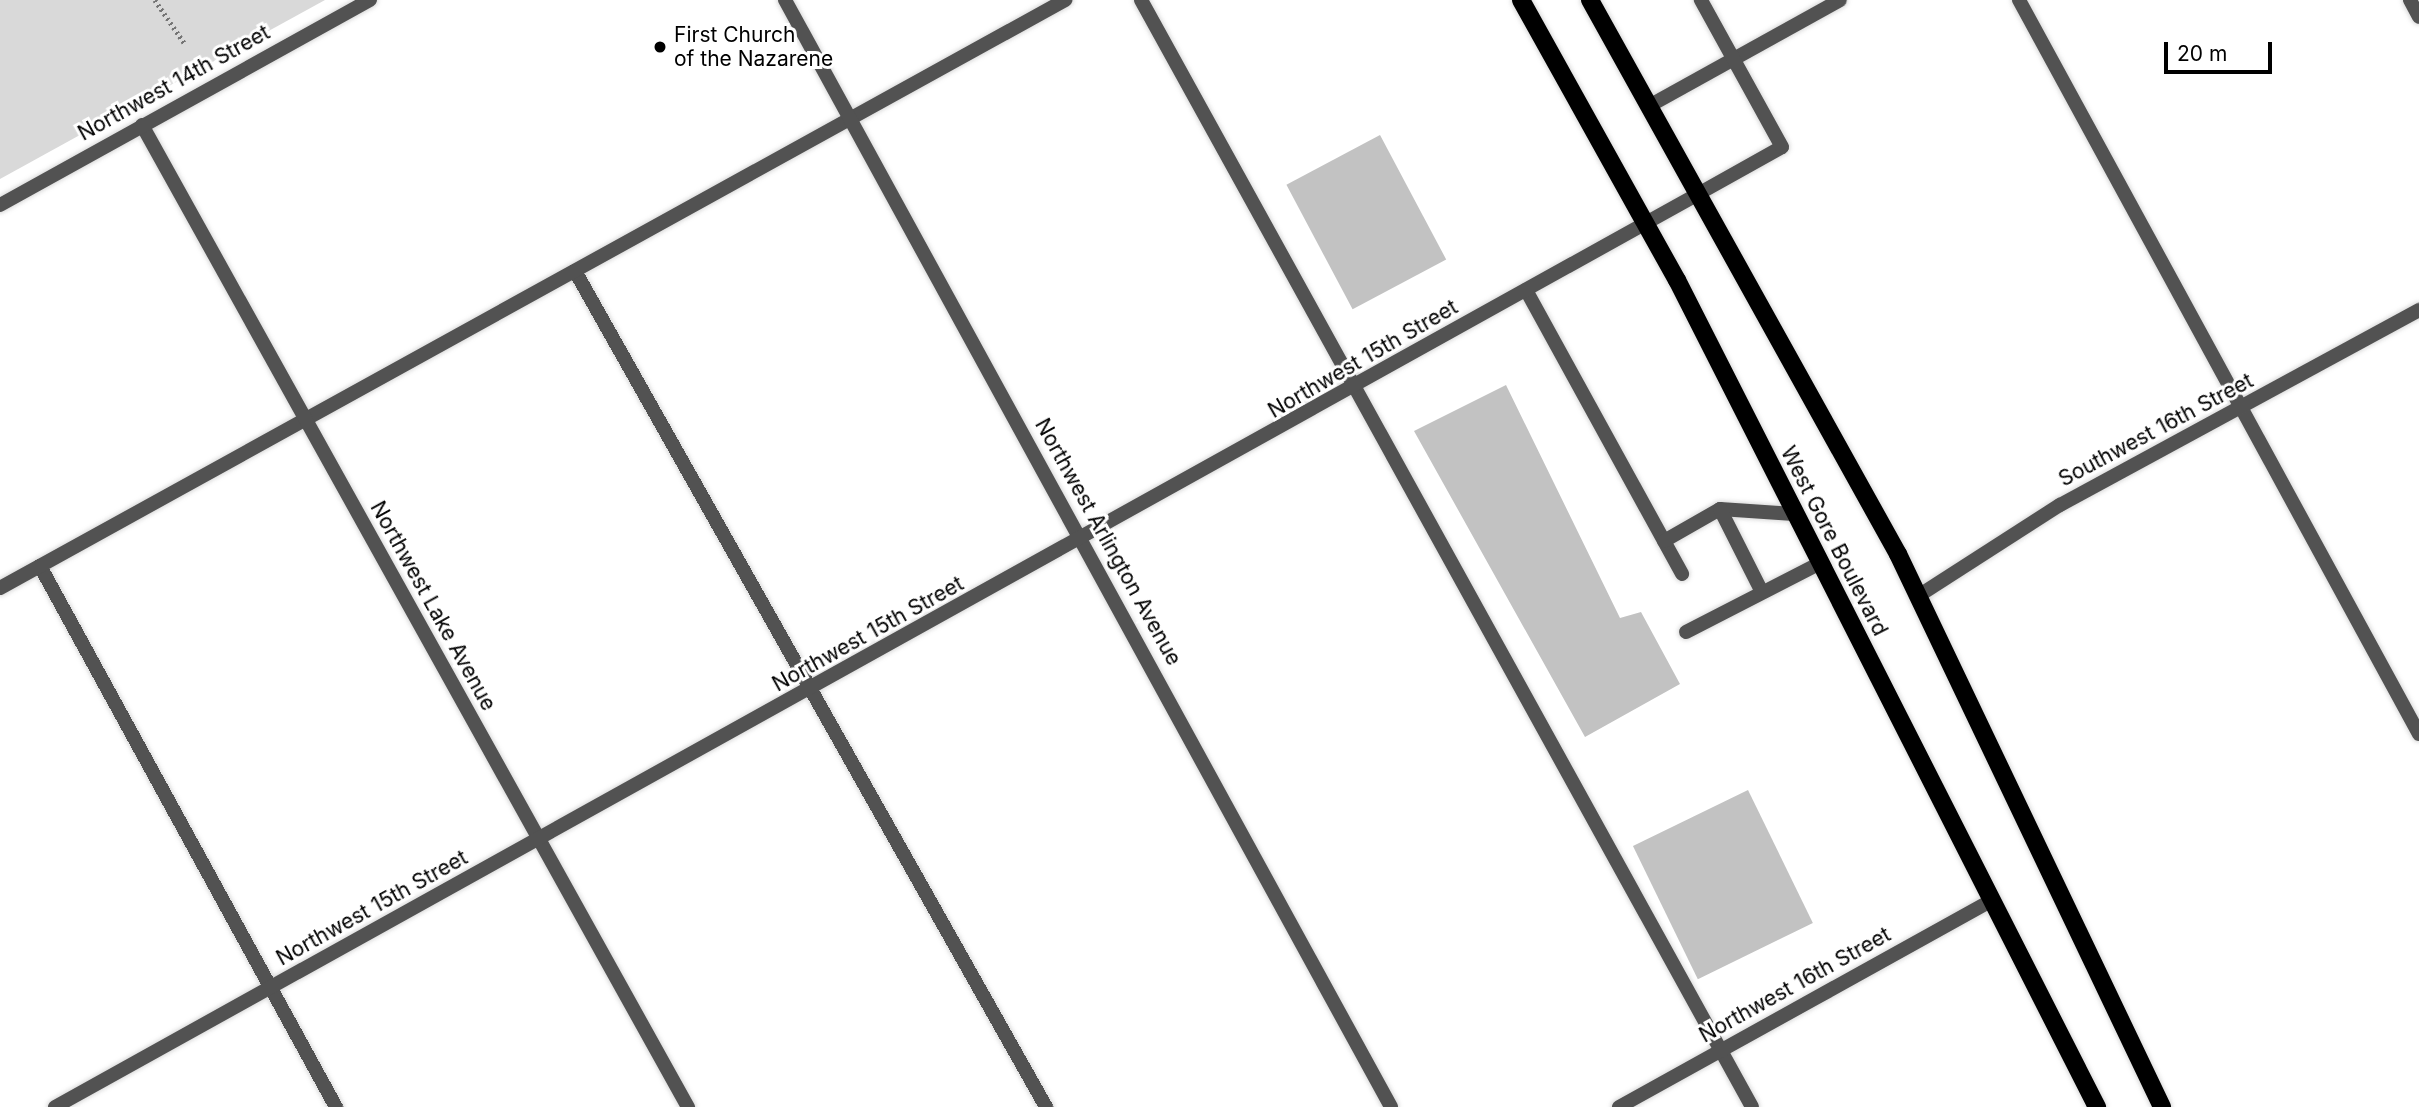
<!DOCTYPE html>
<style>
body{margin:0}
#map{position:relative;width:2419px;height:1107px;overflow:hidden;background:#fff;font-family:Inter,sans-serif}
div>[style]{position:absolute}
.green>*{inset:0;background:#d9d9d9}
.building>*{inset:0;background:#c2c2c2;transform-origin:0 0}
.path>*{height:4.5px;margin-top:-2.25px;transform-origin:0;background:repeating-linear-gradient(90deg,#747474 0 2px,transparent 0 5.5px)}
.roads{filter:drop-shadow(0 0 2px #dbdbdb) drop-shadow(0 0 2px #dbdbdb)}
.lane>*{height:14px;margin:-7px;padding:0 7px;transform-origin:7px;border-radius:7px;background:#525252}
.street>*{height:14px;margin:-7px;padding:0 7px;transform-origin:7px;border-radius:7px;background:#525252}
.primary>*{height:18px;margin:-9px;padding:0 9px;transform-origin:9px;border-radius:9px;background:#000}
.dots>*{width:19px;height:19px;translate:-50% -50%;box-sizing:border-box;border:4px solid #fff;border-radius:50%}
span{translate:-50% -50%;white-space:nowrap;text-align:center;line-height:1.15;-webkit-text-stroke:6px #fff;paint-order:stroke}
.poi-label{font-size:21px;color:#000}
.left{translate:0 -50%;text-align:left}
.street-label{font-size:21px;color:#000}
.scale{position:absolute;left:2164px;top:42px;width:108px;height:32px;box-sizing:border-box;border:4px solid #000;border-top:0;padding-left:9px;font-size:21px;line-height:24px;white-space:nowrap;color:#000;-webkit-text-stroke:5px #fff;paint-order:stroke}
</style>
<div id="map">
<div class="green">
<i style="clip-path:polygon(0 0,325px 0,0 179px)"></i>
</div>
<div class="building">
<i style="left:1380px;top:135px;width:141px;height:106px;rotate:62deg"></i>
<i style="clip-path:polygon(1506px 385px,1620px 618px,1641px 612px,1680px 684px,1585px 737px,1414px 431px)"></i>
<i style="left:1748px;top:790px;width:148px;height:128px;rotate:64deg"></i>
</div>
<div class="path">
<i style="left:155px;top:0;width:53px;rotate:55.7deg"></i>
</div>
<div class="roads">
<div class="lane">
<i style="left:1141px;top:0;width:1264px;rotate:61.1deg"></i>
<i style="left:2019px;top:0;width:836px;rotate:61.41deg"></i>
<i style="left:1649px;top:106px;width:218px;rotate:-29deg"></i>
<i style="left:1698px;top:194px;width:96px;rotate:-29.2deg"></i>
<i style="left:1782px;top:147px;width:168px;rotate:-118.9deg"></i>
<i style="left:575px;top:271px;width:960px;rotate:60.6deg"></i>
<i style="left:1526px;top:290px;width:324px;rotate:61.2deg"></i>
<i style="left:1720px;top:509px;width:74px;rotate:3.9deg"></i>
<i style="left:1664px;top:541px;width:64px;rotate:-29.7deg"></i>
<i style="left:1720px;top:509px;width:93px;rotate:63.2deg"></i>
<i style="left:40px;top:566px;width:617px;rotate:61.32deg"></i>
<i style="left:0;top:588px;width:1217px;rotate:-28.9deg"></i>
<i style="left:1686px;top:632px;width:151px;rotate:-27.2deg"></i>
</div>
<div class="street">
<i style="left:785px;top:0;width:1262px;rotate:61.3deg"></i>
<i style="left:2410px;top:0;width:19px;rotate:62deg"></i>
<i style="left:142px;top:125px;width:1124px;rotate:60.93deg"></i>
<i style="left:0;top:205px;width:423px;rotate:-29deg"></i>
<i style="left:1918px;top:596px;width:169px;rotate:-32.7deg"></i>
<i style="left:2060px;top:505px;width:409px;rotate:-28.5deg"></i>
<i style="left:55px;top:1107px;width:1880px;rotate:-29.06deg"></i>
<i style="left:1619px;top:1107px;width:425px;rotate:-29deg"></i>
</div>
<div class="primary">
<i style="left:1521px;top:0;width:321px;rotate:60.9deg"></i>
<i style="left:1677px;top:280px;width:928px;rotate:63.08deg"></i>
<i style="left:1590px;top:0;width:634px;rotate:60.93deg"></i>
<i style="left:1898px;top:554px;width:613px;rotate:64.48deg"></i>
</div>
</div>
<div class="dots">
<i style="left:660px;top:47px;background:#000"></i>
</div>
<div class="poi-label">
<span class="left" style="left:674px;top:47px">First Church<br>of the Nazarene</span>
</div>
<div class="street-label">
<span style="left:174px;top:83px;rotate:-29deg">Northwest 14th Street</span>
<span style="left:1363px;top:359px;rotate:-30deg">Northwest 15th Street</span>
<span style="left:2156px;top:430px;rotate:-28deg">Southwest 16th Street</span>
<span style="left:1834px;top:541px;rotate:63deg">West Gore Boulevard</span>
<span style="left:1108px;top:542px;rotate:61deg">Northwest Arlington Avenue</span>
<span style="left:433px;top:606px;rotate:61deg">Northwest Lake Avenue</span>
<span style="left:868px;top:634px;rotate:-29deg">Northwest 15th Street</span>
<span style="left:372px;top:908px;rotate:-29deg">Northwest 15th Street</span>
<span style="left:1795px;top:985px;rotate:-29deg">Northwest 16th Street</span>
</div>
<div class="scale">20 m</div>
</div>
